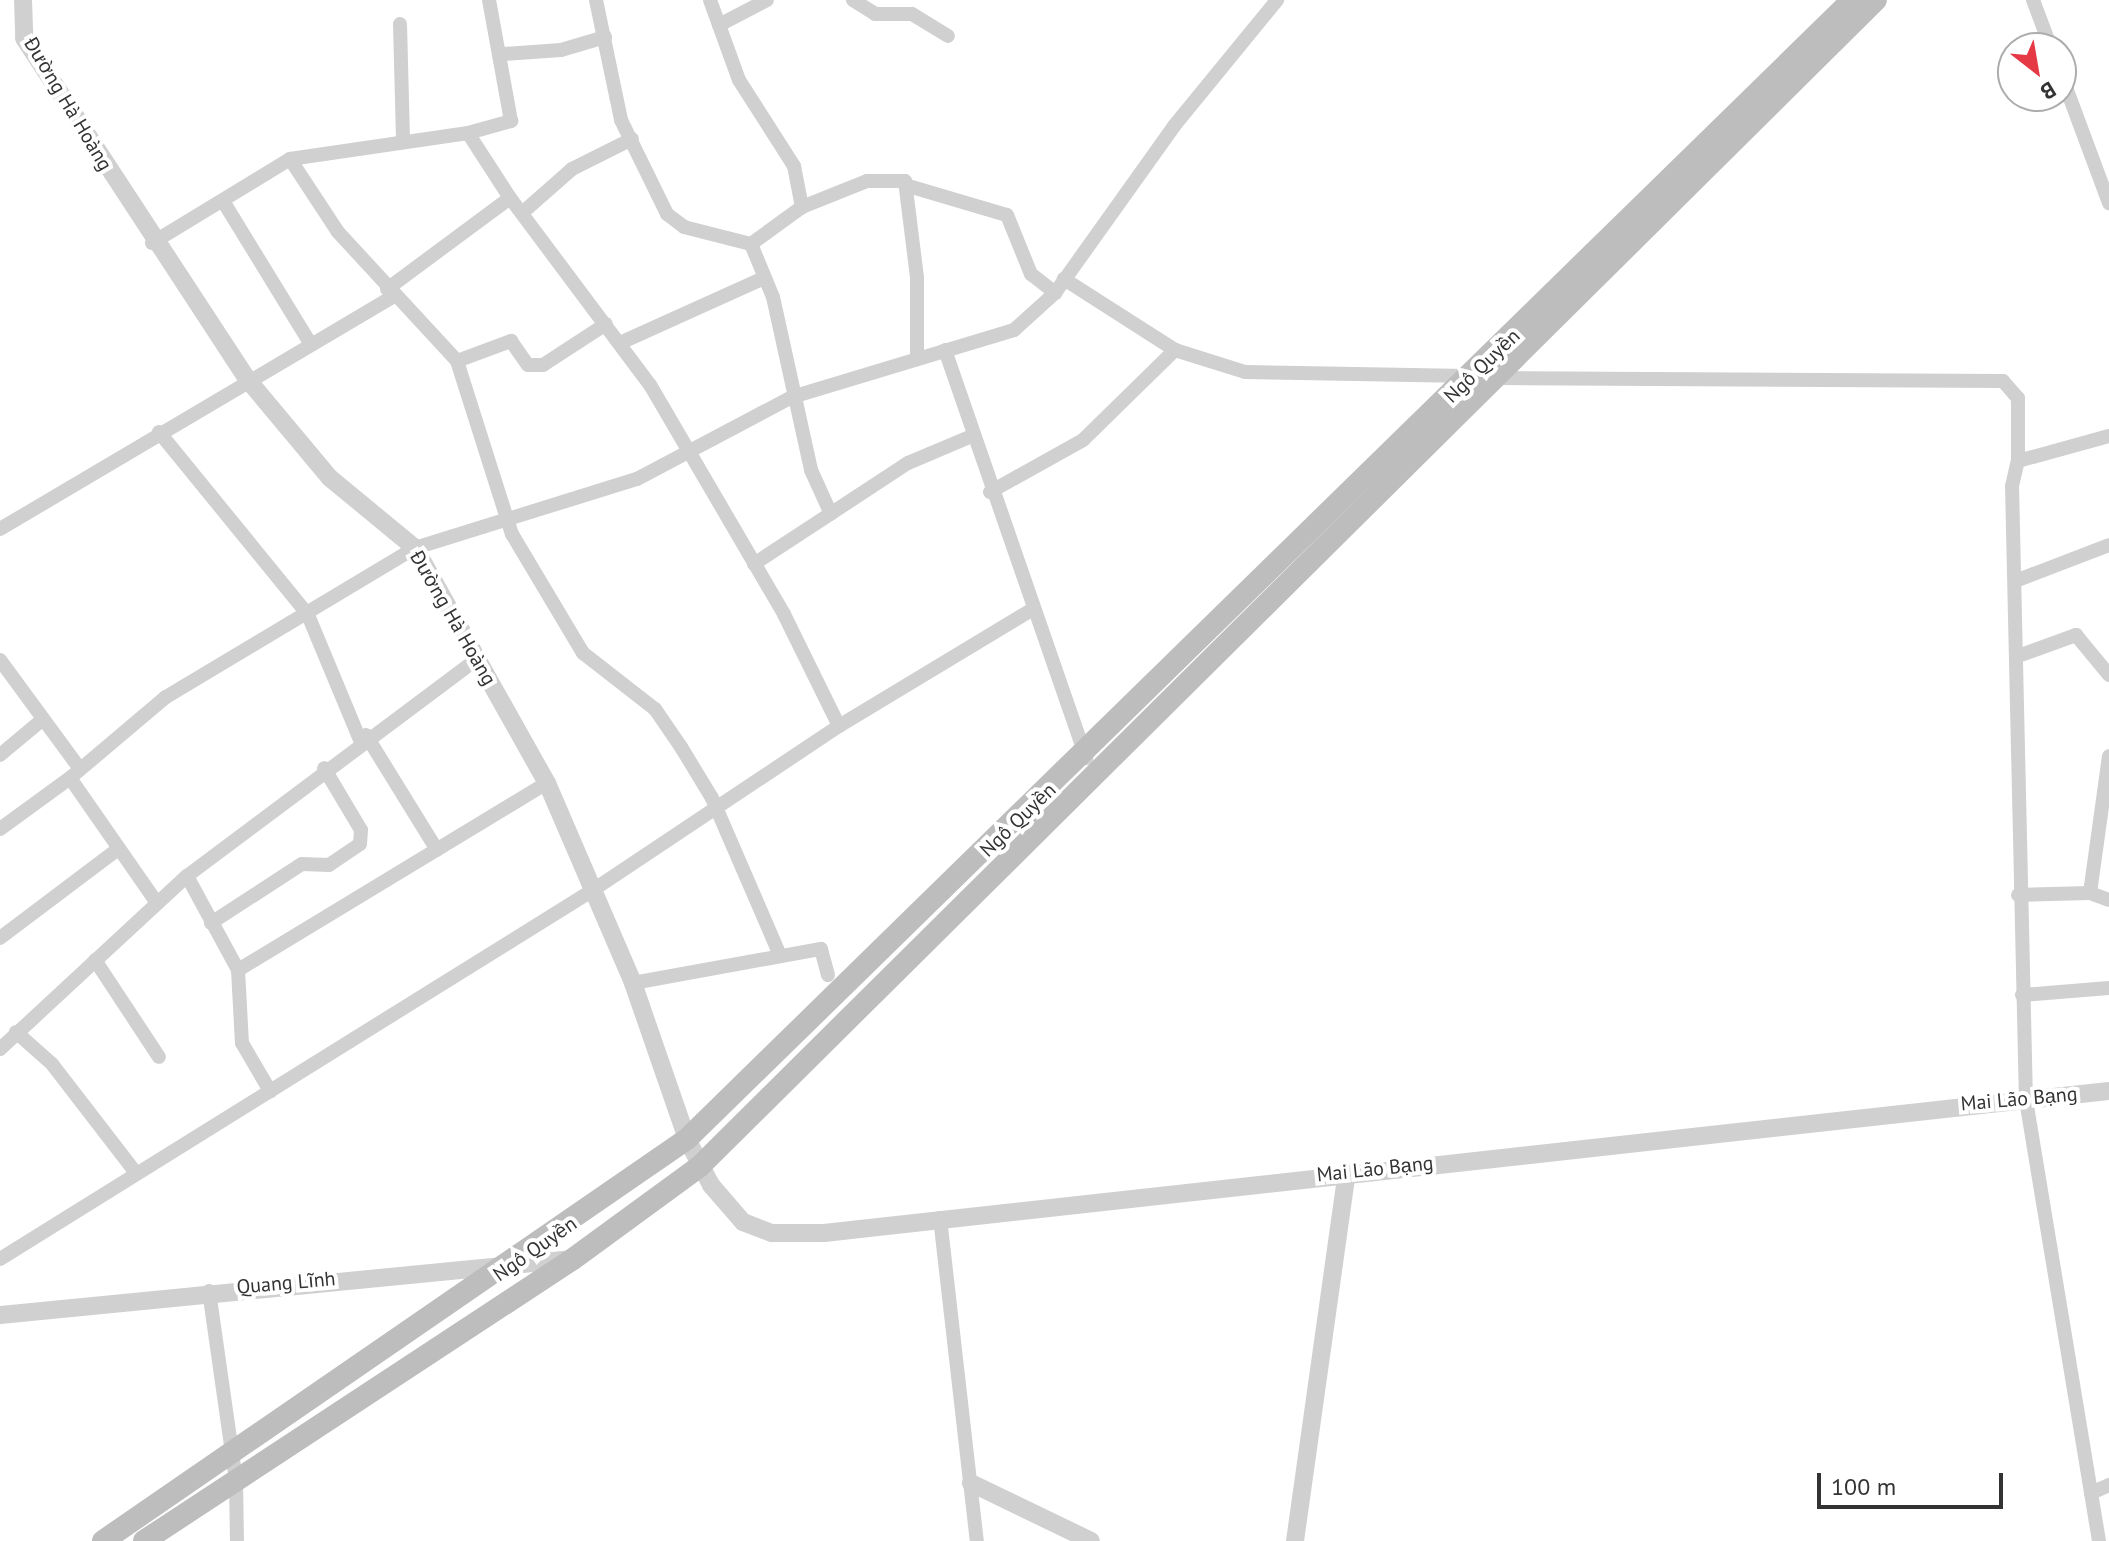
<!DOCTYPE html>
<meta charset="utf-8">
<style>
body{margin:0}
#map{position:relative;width:2109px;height:1541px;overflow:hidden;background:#fff;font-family:"PT Sans",sans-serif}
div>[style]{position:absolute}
.minor>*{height:14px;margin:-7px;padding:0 7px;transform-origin:7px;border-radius:7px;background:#d0d0d0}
.tertiary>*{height:18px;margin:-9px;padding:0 9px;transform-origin:9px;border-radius:9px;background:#d0d0d0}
.secondary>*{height:22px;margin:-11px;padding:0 11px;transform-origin:11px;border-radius:11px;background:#bdbdbd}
span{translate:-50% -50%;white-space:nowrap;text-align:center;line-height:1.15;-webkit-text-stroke:8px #fff;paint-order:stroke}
.street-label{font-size:20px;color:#333}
.north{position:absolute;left:1997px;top:32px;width:80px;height:80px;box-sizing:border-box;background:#fff;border:2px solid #adadad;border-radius:50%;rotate:149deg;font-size:22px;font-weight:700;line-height:32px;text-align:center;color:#333}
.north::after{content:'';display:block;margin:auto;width:28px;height:36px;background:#e63946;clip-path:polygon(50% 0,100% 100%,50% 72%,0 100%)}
.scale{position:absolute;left:1817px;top:1473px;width:186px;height:36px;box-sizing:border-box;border:4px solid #333;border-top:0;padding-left:10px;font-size:24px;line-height:28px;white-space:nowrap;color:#333;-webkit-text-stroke:6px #fff;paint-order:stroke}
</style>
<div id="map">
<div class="minor">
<i style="left:596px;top:0;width:123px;rotate:78.2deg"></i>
<i style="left:621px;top:120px;width:105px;rotate:63.9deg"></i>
<i style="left:667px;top:214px;width:21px;rotate:37deg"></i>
<i style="left:684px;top:227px;width:69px;rotate:14.2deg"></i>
<i style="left:751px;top:244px;width:57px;rotate:67.5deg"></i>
<i style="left:773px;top:297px;width:177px;rotate:77.6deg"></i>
<i style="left:811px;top:470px;width:48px;rotate:65.6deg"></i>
<i style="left:710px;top:0;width:85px;rotate:70.1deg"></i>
<i style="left:739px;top:80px;width:102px;rotate:57.4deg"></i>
<i style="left:794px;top:166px;width:42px;rotate:79deg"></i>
<i style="left:853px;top:0;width:26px;rotate:32deg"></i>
<i style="left:875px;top:14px;width:37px"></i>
<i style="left:912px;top:14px;width:42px;rotate:31.4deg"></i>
<i style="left:2033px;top:0;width:51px;rotate:69.4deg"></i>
<i style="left:400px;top:24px;width:118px;rotate:88.5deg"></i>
<i style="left:719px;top:25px;width:54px;rotate:-27.5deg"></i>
<i style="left:504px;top:54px;width:57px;rotate:-4deg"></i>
<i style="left:561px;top:50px;width:46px;rotate:-16.5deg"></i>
<i style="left:2061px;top:74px;width:138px;rotate:69.6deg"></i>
<i style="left:468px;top:133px;width:45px;rotate:-15.6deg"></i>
<i style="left:511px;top:121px;width:123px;rotate:-100.3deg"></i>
<i style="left:290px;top:159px;width:180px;rotate:-8.3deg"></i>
<i style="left:468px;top:133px;width:77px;rotate:57.1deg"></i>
<i style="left:905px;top:185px;width:106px;rotate:16.4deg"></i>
<i style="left:1007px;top:215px;width:64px;rotate:67.9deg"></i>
<i style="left:1031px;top:274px;width:31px;rotate:38deg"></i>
<i style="left:223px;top:201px;width:167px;rotate:58.5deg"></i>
<i style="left:522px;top:213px;width:67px;rotate:-41.3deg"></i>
<i style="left:572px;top:169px;width:67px;rotate:-26.6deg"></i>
<i style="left:152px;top:243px;width:162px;rotate:-31.3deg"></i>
<i style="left:290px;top:159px;width:87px;rotate:56.7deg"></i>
<i style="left:338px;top:232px;width:176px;rotate:47.3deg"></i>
<i style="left:457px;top:361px;width:58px;rotate:-20.3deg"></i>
<i style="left:511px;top:341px;width:29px;rotate:55deg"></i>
<i style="left:528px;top:365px;width:15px"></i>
<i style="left:543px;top:365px;width:75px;rotate:-33.1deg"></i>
<i style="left:751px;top:244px;width:63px;rotate:-36deg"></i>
<i style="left:802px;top:207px;width:70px;rotate:-21.8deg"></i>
<i style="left:867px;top:181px;width:38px"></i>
<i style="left:905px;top:181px;width:98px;rotate:82.9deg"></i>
<i style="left:917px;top:278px;width:77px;rotate:90deg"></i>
<i style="left:620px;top:343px;width:158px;rotate:-24.3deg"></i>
<i style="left:945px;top:350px;width:432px;rotate:70.9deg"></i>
<i style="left:1175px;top:350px;width:73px;rotate:17.4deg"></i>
<i style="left:1245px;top:372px;width:223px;rotate:1deg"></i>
<i style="left:457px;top:361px;width:182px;rotate:72.4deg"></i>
<i style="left:512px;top:534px;width:139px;rotate:59.2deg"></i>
<i style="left:583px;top:653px;width:91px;rotate:37.9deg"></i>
<i style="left:655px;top:709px;width:46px;rotate:55.6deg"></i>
<i style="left:681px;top:747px;width:60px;rotate:58.7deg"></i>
<i style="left:712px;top:798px;width:171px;rotate:66.6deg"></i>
<i style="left:1492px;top:378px;width:511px;rotate:0.34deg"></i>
<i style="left:2003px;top:381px;width:23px;rotate:49deg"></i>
<i style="left:2018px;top:398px;width:63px;rotate:90deg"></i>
<i style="left:159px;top:432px;width:236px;rotate:50.8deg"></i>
<i style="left:308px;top:615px;width:135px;rotate:67.4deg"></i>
<i style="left:990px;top:492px;width:107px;rotate:-29.2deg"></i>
<i style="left:1083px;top:440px;width:129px;rotate:-44.4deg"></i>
<i style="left:1175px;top:350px;width:132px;rotate:-147.4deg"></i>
<i style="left:0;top:529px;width:456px;rotate:-30.6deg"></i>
<i style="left:754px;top:564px;width:184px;rotate:-33.3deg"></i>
<i style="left:908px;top:463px;width:69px;rotate:-22.9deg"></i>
<i style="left:2018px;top:580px;width:97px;rotate:-21deg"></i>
<i style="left:2018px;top:656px;width:62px;rotate:-19.9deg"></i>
<i style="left:2076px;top:635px;width:52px;rotate:50.5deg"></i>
<i style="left:0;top:660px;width:135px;rotate:53.7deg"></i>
<i style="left:839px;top:726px;width:227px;rotate:-31.1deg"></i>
<i style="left:366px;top:735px;width:135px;rotate:58.3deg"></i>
<i style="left:0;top:755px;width:56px;rotate:-39.9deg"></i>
<i style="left:0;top:829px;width:87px;rotate:-36.1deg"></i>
<i style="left:187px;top:876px;width:107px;rotate:61.5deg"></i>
<i style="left:238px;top:970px;width:361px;rotate:-31.2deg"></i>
<i style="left:2090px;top:893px;width:138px;rotate:-82.1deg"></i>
<i style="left:2018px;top:895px;width:72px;rotate:-1.6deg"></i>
<i style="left:2090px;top:893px;width:20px;rotate:20deg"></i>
<i style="left:157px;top:903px;width:152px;rotate:-124.8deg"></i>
<i style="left:70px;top:778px;width:126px;rotate:-40.2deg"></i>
<i style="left:166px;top:697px;width:290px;rotate:-30.9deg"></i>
<i style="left:415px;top:548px;width:232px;rotate:-17.3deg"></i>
<i style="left:637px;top:479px;width:175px;rotate:-27.9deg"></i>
<i style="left:792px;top:397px;width:232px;rotate:-16.8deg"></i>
<i style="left:1014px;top:330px;width:55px;rotate:-42.1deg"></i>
<i style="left:1055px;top:293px;width:205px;rotate:-54.5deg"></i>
<i style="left:1174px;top:126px;width:163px;rotate:-50.7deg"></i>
<i style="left:211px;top:923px;width:108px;rotate:-33deg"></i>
<i style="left:302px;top:864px;width:27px;rotate:2deg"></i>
<i style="left:329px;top:865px;width:37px;rotate:-34deg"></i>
<i style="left:360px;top:844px;width:14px;rotate:-86deg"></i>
<i style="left:361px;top:830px;width:72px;rotate:-120.8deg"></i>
<i style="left:0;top:938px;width:148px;rotate:-37deg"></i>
<i style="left:95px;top:960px;width:116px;rotate:56.6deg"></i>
<i style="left:238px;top:970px;width:73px;rotate:86.9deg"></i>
<i style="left:242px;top:1043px;width:56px;rotate:59.7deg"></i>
<i style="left:633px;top:983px;width:191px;rotate:-10.3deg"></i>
<i style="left:821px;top:949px;width:27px;rotate:75deg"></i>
<i style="left:2022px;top:995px;width:87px;rotate:-4.6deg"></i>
<i style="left:16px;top:1032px;width:48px;rotate:41.6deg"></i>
<i style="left:52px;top:1064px;width:138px;rotate:52.4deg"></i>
<i style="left:0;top:1049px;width:255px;rotate:-42.8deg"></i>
<i style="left:187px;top:876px;width:362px;rotate:-36.8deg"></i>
<i style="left:940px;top:1218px;width:325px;rotate:83.5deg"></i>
<i style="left:0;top:1259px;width:698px;rotate:-31.89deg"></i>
<i style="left:593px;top:890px;width:296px;rotate:-33.7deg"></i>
<i style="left:839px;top:726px;width:125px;rotate:-116.2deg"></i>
<i style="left:784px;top:614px;width:265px;rotate:-120.3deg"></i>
<i style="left:650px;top:385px;width:234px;rotate:-126.8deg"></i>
<i style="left:510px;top:198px;width:153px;rotate:143.5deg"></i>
<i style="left:209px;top:1291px;width:191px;rotate:81.9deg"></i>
<i style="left:236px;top:1480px;width:61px;rotate:89.1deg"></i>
<i style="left:2091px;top:1493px;width:20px;rotate:-24deg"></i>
<i style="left:2099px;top:1541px;width:445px;rotate:-99.4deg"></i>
<i style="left:2026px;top:1102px;width:616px;rotate:-91.3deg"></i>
<i style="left:2012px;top:486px;width:26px;rotate:-77deg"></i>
<i style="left:2018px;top:461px;width:94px;rotate:-15.4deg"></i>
</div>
<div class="tertiary">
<i style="left:23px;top:0;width:38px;rotate:88deg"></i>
<i style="left:24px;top:38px;width:409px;rotate:56.8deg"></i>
<i style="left:248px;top:380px;width:128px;rotate:50.1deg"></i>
<i style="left:330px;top:478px;width:110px;rotate:39.5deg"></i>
<i style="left:415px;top:548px;width:270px;rotate:60.7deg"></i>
<i style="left:547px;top:783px;width:218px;rotate:66.7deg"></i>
<i style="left:633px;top:983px;width:165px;rotate:70.9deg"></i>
<i style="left:687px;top:1139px;width:52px;rotate:62.4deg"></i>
<i style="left:711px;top:1185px;width:49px;rotate:49.1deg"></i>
<i style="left:743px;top:1222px;width:31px;rotate:21deg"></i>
<i style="left:772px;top:1233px;width:52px"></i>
<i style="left:824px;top:1233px;width:1293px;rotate:-6.31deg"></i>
<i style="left:0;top:1315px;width:576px;rotate:-5.58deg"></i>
<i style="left:971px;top:1483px;width:133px;rotate:25.8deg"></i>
<i style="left:1295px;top:1541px;width:372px;rotate:-82deg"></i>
</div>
<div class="secondary">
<i style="left:103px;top:1541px;width:709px;rotate:-34.54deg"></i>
<i style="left:687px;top:1139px;width:1629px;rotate:-44.35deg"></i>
<i style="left:144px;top:1541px;width:513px;rotate:-33.32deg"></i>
<i style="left:573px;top:1259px;width:157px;rotate:-36.2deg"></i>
<i style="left:700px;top:1166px;width:1656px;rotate:-44.76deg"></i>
</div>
<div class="street-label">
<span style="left:68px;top:104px;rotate:59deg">Đường Hà Hoàng</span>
<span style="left:1482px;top:366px;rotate:-44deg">Ngô Quyền</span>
<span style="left:453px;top:618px;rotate:60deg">Đường Hà Hoàng</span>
<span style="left:1018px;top:820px;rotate:-44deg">Ngô Quyền</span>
<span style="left:2019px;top:1099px;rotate:-5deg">Mai Lão Bạng</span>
<span style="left:1375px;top:1169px;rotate:-6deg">Mai Lão Bạng</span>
<span style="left:535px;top:1249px;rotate:-35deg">Ngô Quyền</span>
<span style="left:286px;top:1283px;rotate:-5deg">Quang Lĩnh</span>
</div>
<div class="north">B</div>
<div class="scale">100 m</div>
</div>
